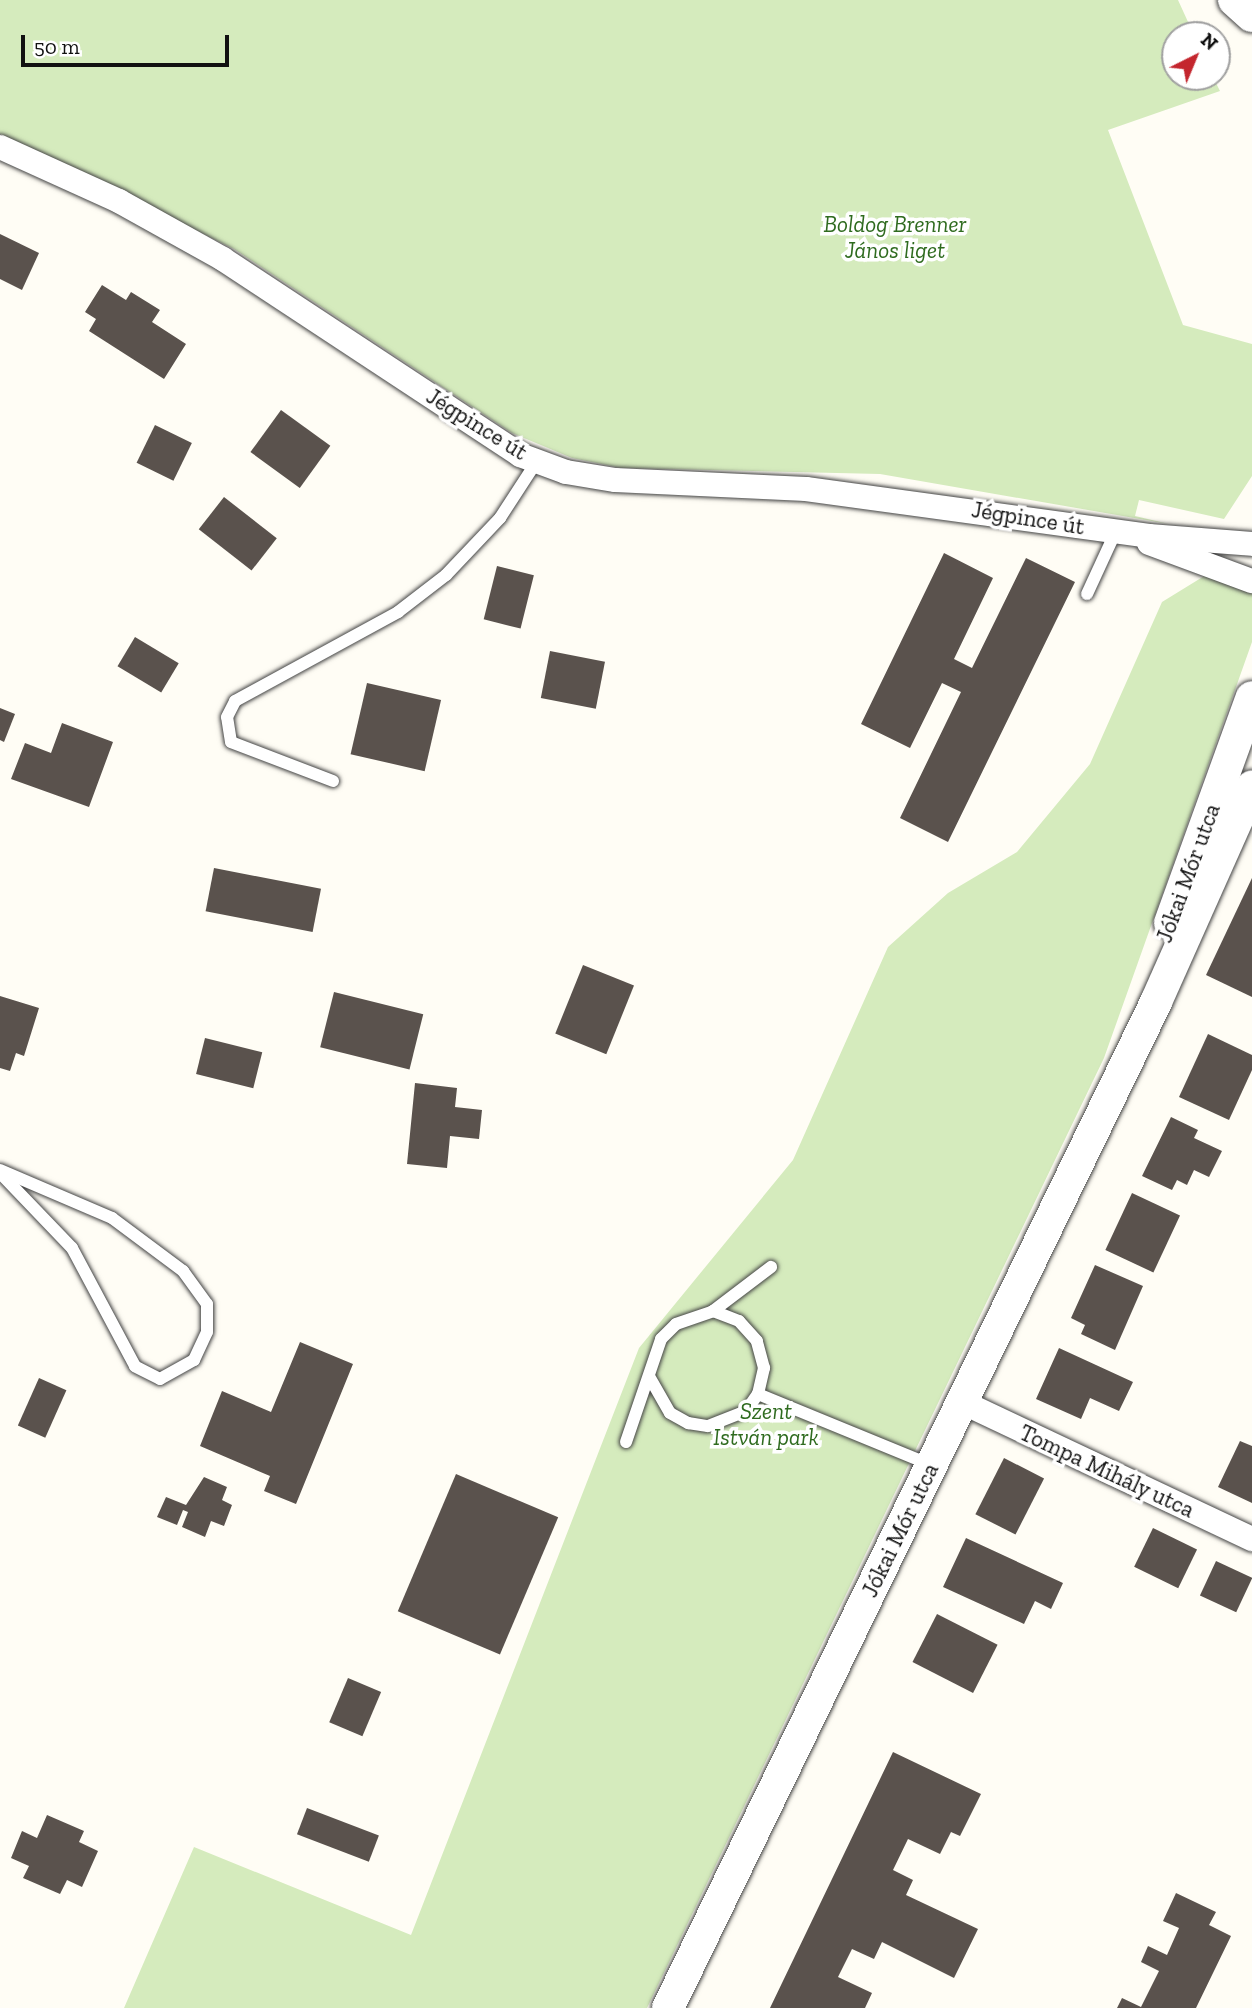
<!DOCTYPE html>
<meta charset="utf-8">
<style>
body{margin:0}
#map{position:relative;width:1252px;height:2008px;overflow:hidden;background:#fffdf5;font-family:"Zilla Slab",serif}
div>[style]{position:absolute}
.green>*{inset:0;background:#d5ebbd}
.building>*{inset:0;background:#5a524d;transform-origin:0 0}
.roads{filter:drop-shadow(0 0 2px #444) drop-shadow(0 0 2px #444)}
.service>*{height:12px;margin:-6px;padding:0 6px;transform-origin:6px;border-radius:6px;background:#fff}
.minor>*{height:24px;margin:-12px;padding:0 12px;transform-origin:12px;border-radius:12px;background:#fff}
.tertiary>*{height:32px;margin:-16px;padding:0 16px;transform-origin:16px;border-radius:16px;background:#fff}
span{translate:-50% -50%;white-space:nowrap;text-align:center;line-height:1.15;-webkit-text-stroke:7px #fff;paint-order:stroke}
.park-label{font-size:23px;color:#2f6b1f;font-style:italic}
.street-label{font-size:23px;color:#111}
.north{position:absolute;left:1161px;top:21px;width:70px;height:70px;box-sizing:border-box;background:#fff;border:2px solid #a0a0a0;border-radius:50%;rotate:43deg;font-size:19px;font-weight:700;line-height:28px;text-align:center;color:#111}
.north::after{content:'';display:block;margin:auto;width:24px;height:32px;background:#c4262e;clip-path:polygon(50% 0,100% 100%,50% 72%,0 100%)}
.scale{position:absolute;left:21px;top:35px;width:208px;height:32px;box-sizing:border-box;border:4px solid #111;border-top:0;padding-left:9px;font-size:21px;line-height:24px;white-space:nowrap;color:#111;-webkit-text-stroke:5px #fff;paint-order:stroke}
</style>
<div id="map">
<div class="green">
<i style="clip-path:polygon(0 0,1178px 0,1194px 35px,1175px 35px,1175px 77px,1213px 77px,1220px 91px,1108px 130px,1183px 325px,1252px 344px,1252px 476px,1224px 519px,1139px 500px,1135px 516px,1169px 524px,880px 474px,621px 468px,572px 458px,512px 433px,234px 249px,0 134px)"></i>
<i style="clip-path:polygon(1214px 570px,1252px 586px,1252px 642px,1104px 1058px,647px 2008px,124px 2008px,194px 1847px,411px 1935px,639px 1348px,793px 1160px,888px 947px,948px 893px,1017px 852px,1090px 764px,1162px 602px)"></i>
</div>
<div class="building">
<i style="clip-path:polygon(0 234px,39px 253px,22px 290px,0 279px)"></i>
<i style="clip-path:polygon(102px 285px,126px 300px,131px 292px,160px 310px,152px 322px,186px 344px,164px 379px,89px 331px,96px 319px,85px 312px)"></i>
<i style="left:281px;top:410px;width:61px;height:52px;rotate:36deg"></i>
<i style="left:155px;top:425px;width:41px;height:42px;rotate:26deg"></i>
<i style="left:224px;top:497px;width:67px;height:41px;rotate:38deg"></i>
<i style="clip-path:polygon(944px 553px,993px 578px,954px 659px,972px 668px,1026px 558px,1075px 582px,948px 842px,900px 818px,961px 692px,942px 683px,910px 748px,861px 724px)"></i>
<i style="left:497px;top:566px;width:38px;height:55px;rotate:14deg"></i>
<i style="left:135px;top:637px;width:51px;height:34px;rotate:31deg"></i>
<i style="left:550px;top:651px;width:56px;height:48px;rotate:11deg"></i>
<i style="left:367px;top:683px;width:76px;height:73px;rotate:13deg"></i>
<i style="clip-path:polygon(0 708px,15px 714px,4px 742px,0 740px)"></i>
<i style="clip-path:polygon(62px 723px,113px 742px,89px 807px,11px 779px,25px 743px,51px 753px)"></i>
<i style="left:214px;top:868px;width:109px;height:44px;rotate:11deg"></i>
<i style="clip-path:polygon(1252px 878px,1252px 997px,1206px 975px)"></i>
<i style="left:583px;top:965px;width:55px;height:74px;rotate:22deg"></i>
<i style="left:334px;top:992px;width:92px;height:57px;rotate:14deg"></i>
<i style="clip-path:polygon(0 996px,39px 1008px,24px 1056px,16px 1053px,10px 1071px,0 1068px)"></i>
<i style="clip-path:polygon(1208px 1034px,1252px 1055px,1252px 1070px,1229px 1120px,1179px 1097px)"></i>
<i style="left:205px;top:1038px;width:59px;height:37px;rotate:14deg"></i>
<i style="clip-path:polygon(415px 1083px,457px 1088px,455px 1107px,482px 1110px,479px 1139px,450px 1136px,447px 1168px,407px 1164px)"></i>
<i style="clip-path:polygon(1171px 1117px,1198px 1130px,1194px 1138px,1222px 1151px,1209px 1177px,1194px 1170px,1187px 1185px,1177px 1180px,1172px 1190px,1142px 1176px)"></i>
<i style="left:1132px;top:1193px;width:53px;height:63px;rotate:25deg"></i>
<i style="clip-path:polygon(1095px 1265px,1143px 1286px,1115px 1350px,1081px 1334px,1085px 1325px,1071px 1318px)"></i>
<i style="clip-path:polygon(300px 1342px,353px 1364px,296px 1504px,264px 1491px,270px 1476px,200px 1446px,222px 1391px,271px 1412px)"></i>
<i style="clip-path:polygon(1059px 1348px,1133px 1382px,1119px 1411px,1090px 1398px,1081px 1419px,1036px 1399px)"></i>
<i style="left:39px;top:1378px;width:30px;height:52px;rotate:24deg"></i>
<i style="clip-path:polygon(1240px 1441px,1252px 1446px,1252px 1503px,1218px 1487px)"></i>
<i style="left:1004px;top:1458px;width:45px;height:63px;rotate:27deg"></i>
<i style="left:456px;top:1474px;width:111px;height:149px;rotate:23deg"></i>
<i style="clip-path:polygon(204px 1477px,227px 1487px,222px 1500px,232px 1505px,224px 1526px,211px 1521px,205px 1537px,182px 1527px,188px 1512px,183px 1510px,177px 1525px,157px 1517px,166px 1497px,186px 1505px)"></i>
<i style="left:1153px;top:1528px;width:49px;height:43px;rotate:26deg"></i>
<i style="clip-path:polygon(966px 1538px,1063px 1583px,1051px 1609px,1035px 1601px,1024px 1624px,943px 1587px)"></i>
<i style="left:1216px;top:1561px;width:40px;height:38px;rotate:25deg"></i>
<i style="left:937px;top:1614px;width:68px;height:54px;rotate:27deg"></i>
<i style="left:348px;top:1678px;width:36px;height:48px;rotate:23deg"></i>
<i style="clip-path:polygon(893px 1752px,981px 1794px,960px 1836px,951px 1832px,940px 1854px,908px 1839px,893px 1870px,913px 1880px,906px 1895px,978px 1929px,954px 1978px,882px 1942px,874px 1959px,852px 1949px,838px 1977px,872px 1993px,865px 2008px,770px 2008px)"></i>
<i style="left:307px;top:1808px;width:77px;height:28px;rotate:21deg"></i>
<i style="clip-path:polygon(47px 1815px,84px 1831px,79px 1842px,98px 1851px,82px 1887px,67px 1880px,60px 1894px,23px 1878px,29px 1866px,11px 1858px,22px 1831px,37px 1838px)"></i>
<i style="clip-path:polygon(1176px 1893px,1216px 1912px,1209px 1925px,1231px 1936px,1196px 2008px,1117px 2008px,1122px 1998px,1141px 2007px,1159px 1971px,1141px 1962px,1148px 1946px,1167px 1955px,1179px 1928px,1163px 1921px)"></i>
</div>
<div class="roads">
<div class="service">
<i style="left:1087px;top:594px;width:67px;rotate:-65.3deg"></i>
<i style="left:333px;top:781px;width:109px;rotate:-159.1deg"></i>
<i style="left:231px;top:742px;width:25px;rotate:-99deg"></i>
<i style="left:227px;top:717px;width:18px;rotate:-63deg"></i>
<i style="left:235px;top:701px;width:186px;rotate:-28.6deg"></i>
<i style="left:398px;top:612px;width:61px;rotate:-37.6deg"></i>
<i style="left:446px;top:575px;width:79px;rotate:-46.5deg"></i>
<i style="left:500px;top:518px;width:68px;rotate:-57deg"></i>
<i style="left:0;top:1170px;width:122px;rotate:23.2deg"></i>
<i style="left:112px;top:1218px;width:89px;rotate:36.7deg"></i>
<i style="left:183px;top:1271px;width:41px;rotate:54deg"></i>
<i style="left:207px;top:1304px;width:28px;rotate:90deg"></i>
<i style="left:207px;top:1332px;width:31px;rotate:115deg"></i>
<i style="left:194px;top:1360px;width:39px;rotate:151deg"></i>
<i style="left:160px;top:1379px;width:28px;rotate:-153deg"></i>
<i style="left:135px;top:1366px;width:134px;rotate:-118.1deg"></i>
<i style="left:72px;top:1248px;width:104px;rotate:-133.8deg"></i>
<i style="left:650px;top:1378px;width:40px;rotate:60.3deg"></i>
<i style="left:670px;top:1413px;width:21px;rotate:29deg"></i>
<i style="left:688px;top:1423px;width:20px;rotate:9deg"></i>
<i style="left:708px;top:1426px;width:41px;rotate:-21.5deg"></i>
<i style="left:746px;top:1411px;width:21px;rotate:-55deg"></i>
<i style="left:758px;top:1394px;width:27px;rotate:-77deg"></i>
<i style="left:764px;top:1368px;width:28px;rotate:-105deg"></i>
<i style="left:757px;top:1341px;width:27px;rotate:-132deg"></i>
<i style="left:739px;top:1321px;width:28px;rotate:-159deg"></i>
<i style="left:758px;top:1394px;width:187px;rotate:22.3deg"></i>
<i style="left:626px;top:1442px;width:109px;rotate:-71.2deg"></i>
<i style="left:661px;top:1339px;width:21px;rotate:-45deg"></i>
<i style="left:676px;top:1324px;width:39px;rotate:-19deg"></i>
<i style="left:713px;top:1311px;width:73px;rotate:-37.2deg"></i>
</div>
<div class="minor">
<i style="left:0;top:147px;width:131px;rotate:24.4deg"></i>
<i style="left:119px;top:201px;width:119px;rotate:29.1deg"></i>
<i style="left:223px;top:259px;width:356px;rotate:33.4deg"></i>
<i style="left:520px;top:455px;width:49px;rotate:20.3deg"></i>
<i style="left:566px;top:472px;width:50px;rotate:9.3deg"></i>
<i style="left:615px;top:480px;width:191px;rotate:2.7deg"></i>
<i style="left:806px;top:489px;width:346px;rotate:7.8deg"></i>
<i style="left:1149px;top:536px;width:103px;rotate:4.4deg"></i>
<i style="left:1149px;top:543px;width:110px;rotate:20.3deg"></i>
<i style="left:962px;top:1402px;width:321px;rotate:25.3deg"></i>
</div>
<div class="tertiary">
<i style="left:1234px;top:0;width:24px;rotate:42deg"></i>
<i style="left:1170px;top:923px;width:240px;rotate:-70.1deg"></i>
<i style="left:668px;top:2008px;width:1118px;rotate:-64.12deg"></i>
<i style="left:1156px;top:1002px;width:236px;rotate:-66deg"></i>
</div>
</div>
<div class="park-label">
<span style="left:895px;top:237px">Boldog Brenner<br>János liget</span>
<span style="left:766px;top:1424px">Szent<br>István park</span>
</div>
<div class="street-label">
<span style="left:477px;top:424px;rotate:32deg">Jégpince út</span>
<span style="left:1028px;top:518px;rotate:9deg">Jégpince út</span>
<span style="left:1188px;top:873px;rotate:-70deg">Jókai Mór utca</span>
<span style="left:1107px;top:1471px;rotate:25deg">Tompa Mihály utca</span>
<span style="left:900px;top:1530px;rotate:-64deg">Jókai Mór utca</span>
</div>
<div class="north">N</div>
<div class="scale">50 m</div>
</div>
